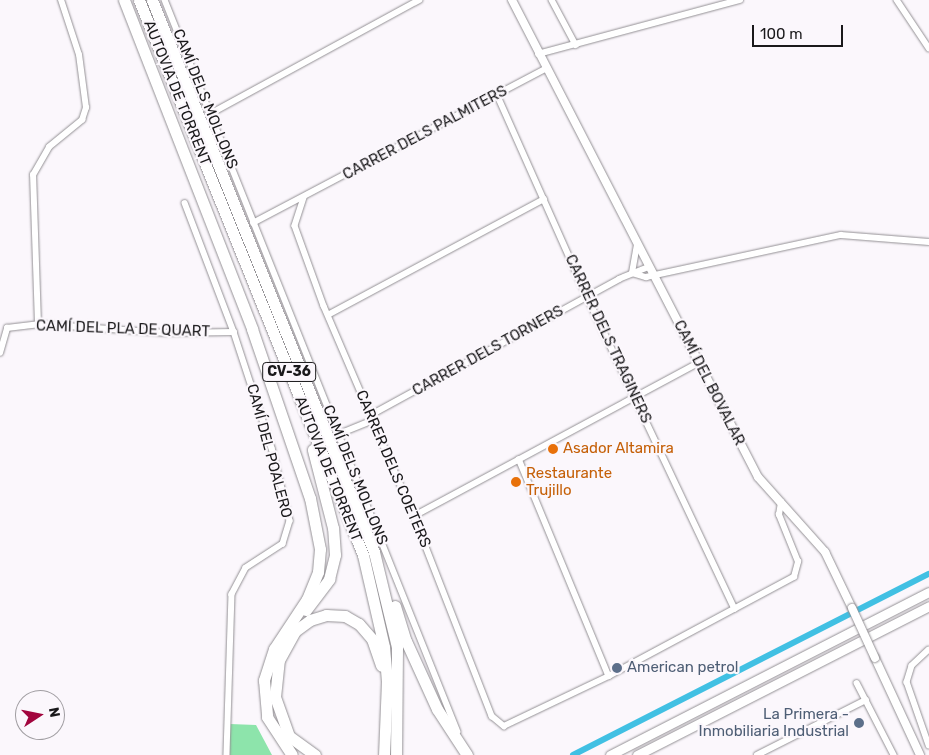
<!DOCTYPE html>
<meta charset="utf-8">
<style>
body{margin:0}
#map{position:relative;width:929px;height:755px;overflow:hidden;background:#fbf7fc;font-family:Rubik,sans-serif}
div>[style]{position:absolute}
.green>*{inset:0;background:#8de4ab}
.canal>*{height:6px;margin:-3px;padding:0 3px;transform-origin:3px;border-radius:3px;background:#41c0e3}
.roads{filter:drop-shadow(0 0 1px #939094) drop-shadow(0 0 1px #939094)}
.minor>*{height:5.5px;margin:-2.75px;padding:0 2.75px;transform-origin:2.75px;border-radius:2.75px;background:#fff}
.tertiary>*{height:8px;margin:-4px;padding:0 4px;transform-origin:4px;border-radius:4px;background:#fff}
.secondary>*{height:9px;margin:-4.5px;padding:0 4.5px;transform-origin:4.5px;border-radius:4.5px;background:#fff}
.motorway>*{height:11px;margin:-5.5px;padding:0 5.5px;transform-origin:5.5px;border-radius:5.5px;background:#fff}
.bridges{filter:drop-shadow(0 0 1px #939094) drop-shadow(0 0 1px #939094)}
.tertiary-bridge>*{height:8px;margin:-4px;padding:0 4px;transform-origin:4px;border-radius:4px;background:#fff}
.dots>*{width:14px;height:14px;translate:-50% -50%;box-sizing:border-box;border:2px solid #fbf7fc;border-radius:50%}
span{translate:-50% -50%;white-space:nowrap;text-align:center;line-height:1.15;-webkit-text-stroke:4.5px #fbf7fc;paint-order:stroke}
.shield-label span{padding:1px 4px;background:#fbf7fc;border:1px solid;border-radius:4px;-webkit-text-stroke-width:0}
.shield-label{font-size:14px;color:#1a191b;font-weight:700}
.street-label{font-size:15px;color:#1a191b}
.food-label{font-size:15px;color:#c56008}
.left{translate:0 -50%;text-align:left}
.service-label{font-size:15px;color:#4e5e75}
.right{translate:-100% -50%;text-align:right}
.north{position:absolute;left:15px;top:690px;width:50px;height:50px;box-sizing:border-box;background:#fbf7fc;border:1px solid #a19ea2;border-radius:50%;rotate:79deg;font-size:14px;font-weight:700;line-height:20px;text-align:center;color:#1a191b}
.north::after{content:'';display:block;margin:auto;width:18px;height:22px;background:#a2053e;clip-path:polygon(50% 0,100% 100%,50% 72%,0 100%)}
.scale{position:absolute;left:752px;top:25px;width:91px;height:22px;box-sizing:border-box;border:2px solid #1a191b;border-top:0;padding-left:6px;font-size:15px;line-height:18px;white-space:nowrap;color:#1a191b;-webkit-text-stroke:4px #fbf7fc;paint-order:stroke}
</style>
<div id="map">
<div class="green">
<i style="clip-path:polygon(230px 724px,256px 725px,272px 755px,230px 755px)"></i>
</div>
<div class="canal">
<i style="left:573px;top:755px;width:399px;rotate:-27deg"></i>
</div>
<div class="roads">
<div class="minor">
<i style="left:165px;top:0;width:788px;rotate:68.19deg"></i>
<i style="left:552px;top:0;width:51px;rotate:61.9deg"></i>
<i style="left:897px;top:0;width:58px;rotate:56.3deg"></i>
<i style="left:538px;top:54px;width:209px;rotate:-15deg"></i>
<i style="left:497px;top:94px;width:221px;rotate:66deg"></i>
<i style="left:587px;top:296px;width:346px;rotate:64.7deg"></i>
<i style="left:212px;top:113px;width:236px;rotate:-28.6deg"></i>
<i style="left:304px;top:198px;width:29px;rotate:108deg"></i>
<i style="left:295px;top:226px;width:85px;rotate:70.1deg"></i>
<i style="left:324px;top:306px;width:228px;rotate:66.8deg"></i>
<i style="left:414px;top:516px;width:215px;rotate:68.7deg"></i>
<i style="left:492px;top:716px;width:16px;rotate:40deg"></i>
<i style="left:504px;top:726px;width:116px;rotate:-25.5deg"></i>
<i style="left:609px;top:676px;width:210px;rotate:-28.2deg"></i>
<i style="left:794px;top:577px;width:16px;rotate:-75deg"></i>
<i style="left:798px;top:562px;width:51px;rotate:-112deg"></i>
<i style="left:779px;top:515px;width:13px;rotate:-81deg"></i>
<i style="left:185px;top:203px;width:138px;rotate:69.2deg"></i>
<i style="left:234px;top:332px;width:122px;rotate:71.9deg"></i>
<i style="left:272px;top:448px;width:75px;rotate:76.1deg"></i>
<i style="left:290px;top:521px;width:24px;rotate:107deg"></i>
<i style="left:283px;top:544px;width:44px;rotate:147deg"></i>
<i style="left:246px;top:568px;width:30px;rotate:118deg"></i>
<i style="left:232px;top:594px;width:161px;rotate:91.8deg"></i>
<i style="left:253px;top:223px;width:330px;rotate:-27.8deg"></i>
<i style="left:632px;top:273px;width:15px;rotate:16deg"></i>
<i style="left:646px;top:277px;width:199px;rotate:-12.2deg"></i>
<i style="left:841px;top:235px;width:88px;rotate:4.5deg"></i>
<i style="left:632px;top:273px;width:29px;rotate:-80deg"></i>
<i style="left:328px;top:315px;width:245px;rotate:-28.2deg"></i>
<i style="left:38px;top:324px;width:149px;rotate:-91.9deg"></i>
<i style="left:33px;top:175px;width:32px;rotate:-60deg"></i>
<i style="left:49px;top:147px;width:43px;rotate:-39.3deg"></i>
<i style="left:82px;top:120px;width:13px;rotate:-72deg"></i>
<i style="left:86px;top:108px;width:53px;rotate:-97.5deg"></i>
<i style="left:79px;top:55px;width:58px;rotate:-108.1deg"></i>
<i style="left:0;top:353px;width:26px;rotate:-74deg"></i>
<i style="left:7px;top:328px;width:31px;rotate:-7deg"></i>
<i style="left:38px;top:324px;width:129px;rotate:4deg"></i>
<i style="left:167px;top:333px;width:67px;rotate:-0.9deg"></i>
<i style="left:371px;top:415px;width:283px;rotate:-28.7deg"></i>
<i style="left:619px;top:279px;width:32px;rotate:-22deg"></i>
<i style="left:339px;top:434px;width:37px;rotate:-22deg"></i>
<i style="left:519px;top:459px;width:235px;rotate:67.5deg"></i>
<i style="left:414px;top:516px;width:323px;rotate:-28.3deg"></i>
<i style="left:929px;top:650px;width:23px;rotate:137deg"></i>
<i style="left:912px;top:666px;width:17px;rotate:107deg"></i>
<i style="left:907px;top:682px;width:67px;rotate:70.8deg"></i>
<i style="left:857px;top:683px;width:81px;rotate:62.8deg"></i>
<i style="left:757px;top:755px;width:122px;rotate:-26.8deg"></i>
</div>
<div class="tertiary">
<i style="left:512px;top:0;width:537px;rotate:62.72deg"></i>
<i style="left:758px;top:477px;width:101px;rotate:48.2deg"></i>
<i style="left:825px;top:552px;width:62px;rotate:64.3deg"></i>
<i style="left:875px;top:658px;width:107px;rotate:65.1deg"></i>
</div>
<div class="secondary">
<i style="left:610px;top:755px;width:358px;rotate:-27.1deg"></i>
<i style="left:637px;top:755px;width:328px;rotate:-27deg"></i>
</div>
<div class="motorway">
<i style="left:124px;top:0;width:353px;rotate:68.7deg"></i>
<i style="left:252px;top:329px;width:179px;rotate:71.1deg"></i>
<i style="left:310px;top:498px;width:52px;rotate:78.9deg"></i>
<i style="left:320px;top:549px;width:23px;rotate:95deg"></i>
<i style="left:318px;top:572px;width:29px;rotate:112deg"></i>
<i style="left:307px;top:599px;width:60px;rotate:123.4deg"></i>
<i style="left:274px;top:649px;width:33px;rotate:108deg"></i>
<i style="left:264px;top:680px;width:37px;rotate:85deg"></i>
<i style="left:267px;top:717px;width:45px;rotate:56.7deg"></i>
<i style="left:139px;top:0;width:598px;rotate:68.02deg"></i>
<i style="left:363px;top:555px;width:94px;rotate:77.1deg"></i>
<i style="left:384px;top:647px;width:34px;rotate:85deg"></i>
<i style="left:387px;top:681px;width:74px;rotate:92.3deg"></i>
<i style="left:152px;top:0;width:595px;rotate:68.09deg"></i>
<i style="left:374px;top:552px;width:98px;rotate:76.4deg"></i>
<i style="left:397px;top:647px;width:108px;rotate:90.5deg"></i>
<i style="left:395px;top:606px;width:37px;rotate:73deg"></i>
<i style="left:406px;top:641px;width:75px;rotate:65.5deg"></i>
<i style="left:437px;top:709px;width:55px;rotate:56.9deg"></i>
<i style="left:306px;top:610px;width:39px;rotate:-53deg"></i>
<i style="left:329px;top:579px;width:25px;rotate:-76deg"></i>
<i style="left:335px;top:555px;width:27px;rotate:-94deg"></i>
<i style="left:333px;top:528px;width:81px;rotate:-104.4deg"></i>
<i style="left:315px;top:755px;width:32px;rotate:-144deg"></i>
<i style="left:289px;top:736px;width:41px;rotate:-109.7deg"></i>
<i style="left:275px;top:697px;width:37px;rotate:-84deg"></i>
<i style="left:279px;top:660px;width:33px;rotate:-61deg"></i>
<i style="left:295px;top:631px;width:19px;rotate:-36deg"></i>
<i style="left:310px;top:620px;width:17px;rotate:-17deg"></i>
<i style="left:326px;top:615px;width:19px;rotate:3deg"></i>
<i style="left:345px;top:616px;width:16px;rotate:30deg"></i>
<i style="left:359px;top:624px;width:20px;rotate:49deg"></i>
<i style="left:372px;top:639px;width:28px;rotate:71deg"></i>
</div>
</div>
<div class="bridges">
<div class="tertiary-bridge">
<i style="left:852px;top:608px;width:55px;rotate:65.3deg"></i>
</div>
</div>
<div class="dots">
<i style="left:553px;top:449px;background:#e8710a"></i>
<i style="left:516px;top:482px;background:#e8710a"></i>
<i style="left:617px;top:668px;background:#5c6f8a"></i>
<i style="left:859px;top:723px;background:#5c6f8a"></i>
</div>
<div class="shield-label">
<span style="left:289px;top:372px">CV-36</span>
</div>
<div class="street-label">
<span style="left:177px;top:93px;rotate:68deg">AUTOVIA DE TORRENT</span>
<span style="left:205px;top:99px;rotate:68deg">CAMÍ DELS MOLLONS</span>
<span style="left:425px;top:133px;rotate:-28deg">CARRER DELS PALMITERS</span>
<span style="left:123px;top:329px;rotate:2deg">CAMÍ DEL PLA DE QUART</span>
<span style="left:608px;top:339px;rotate:65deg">CARRER DELS TRAGINERS</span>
<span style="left:488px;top:351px;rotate:-29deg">CARRER DELS TORNERS</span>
<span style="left:709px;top:383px;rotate:63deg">CAMÍ DEL BOVALAR</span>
<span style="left:269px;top:451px;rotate:75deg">CAMÍ DEL POALERO</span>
<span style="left:328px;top:469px;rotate:68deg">AUTOVIA DE TORRENT</span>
<span style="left:393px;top:469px;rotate:67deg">CARRER DELS COETERS</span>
<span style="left:355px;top:475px;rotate:68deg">CAMÍ DELS MOLLONS</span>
</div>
<div class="food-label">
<span class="left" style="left:563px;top:449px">Asador Altamira</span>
<span class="left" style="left:526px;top:482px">Restaurante<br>Trujillo</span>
</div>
<div class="service-label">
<span class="left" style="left:627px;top:668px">American petrol</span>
<span class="right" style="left:849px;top:723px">La Primera -<br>Inmobiliaria Industrial</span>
</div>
<div class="north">N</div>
<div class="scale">100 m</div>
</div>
